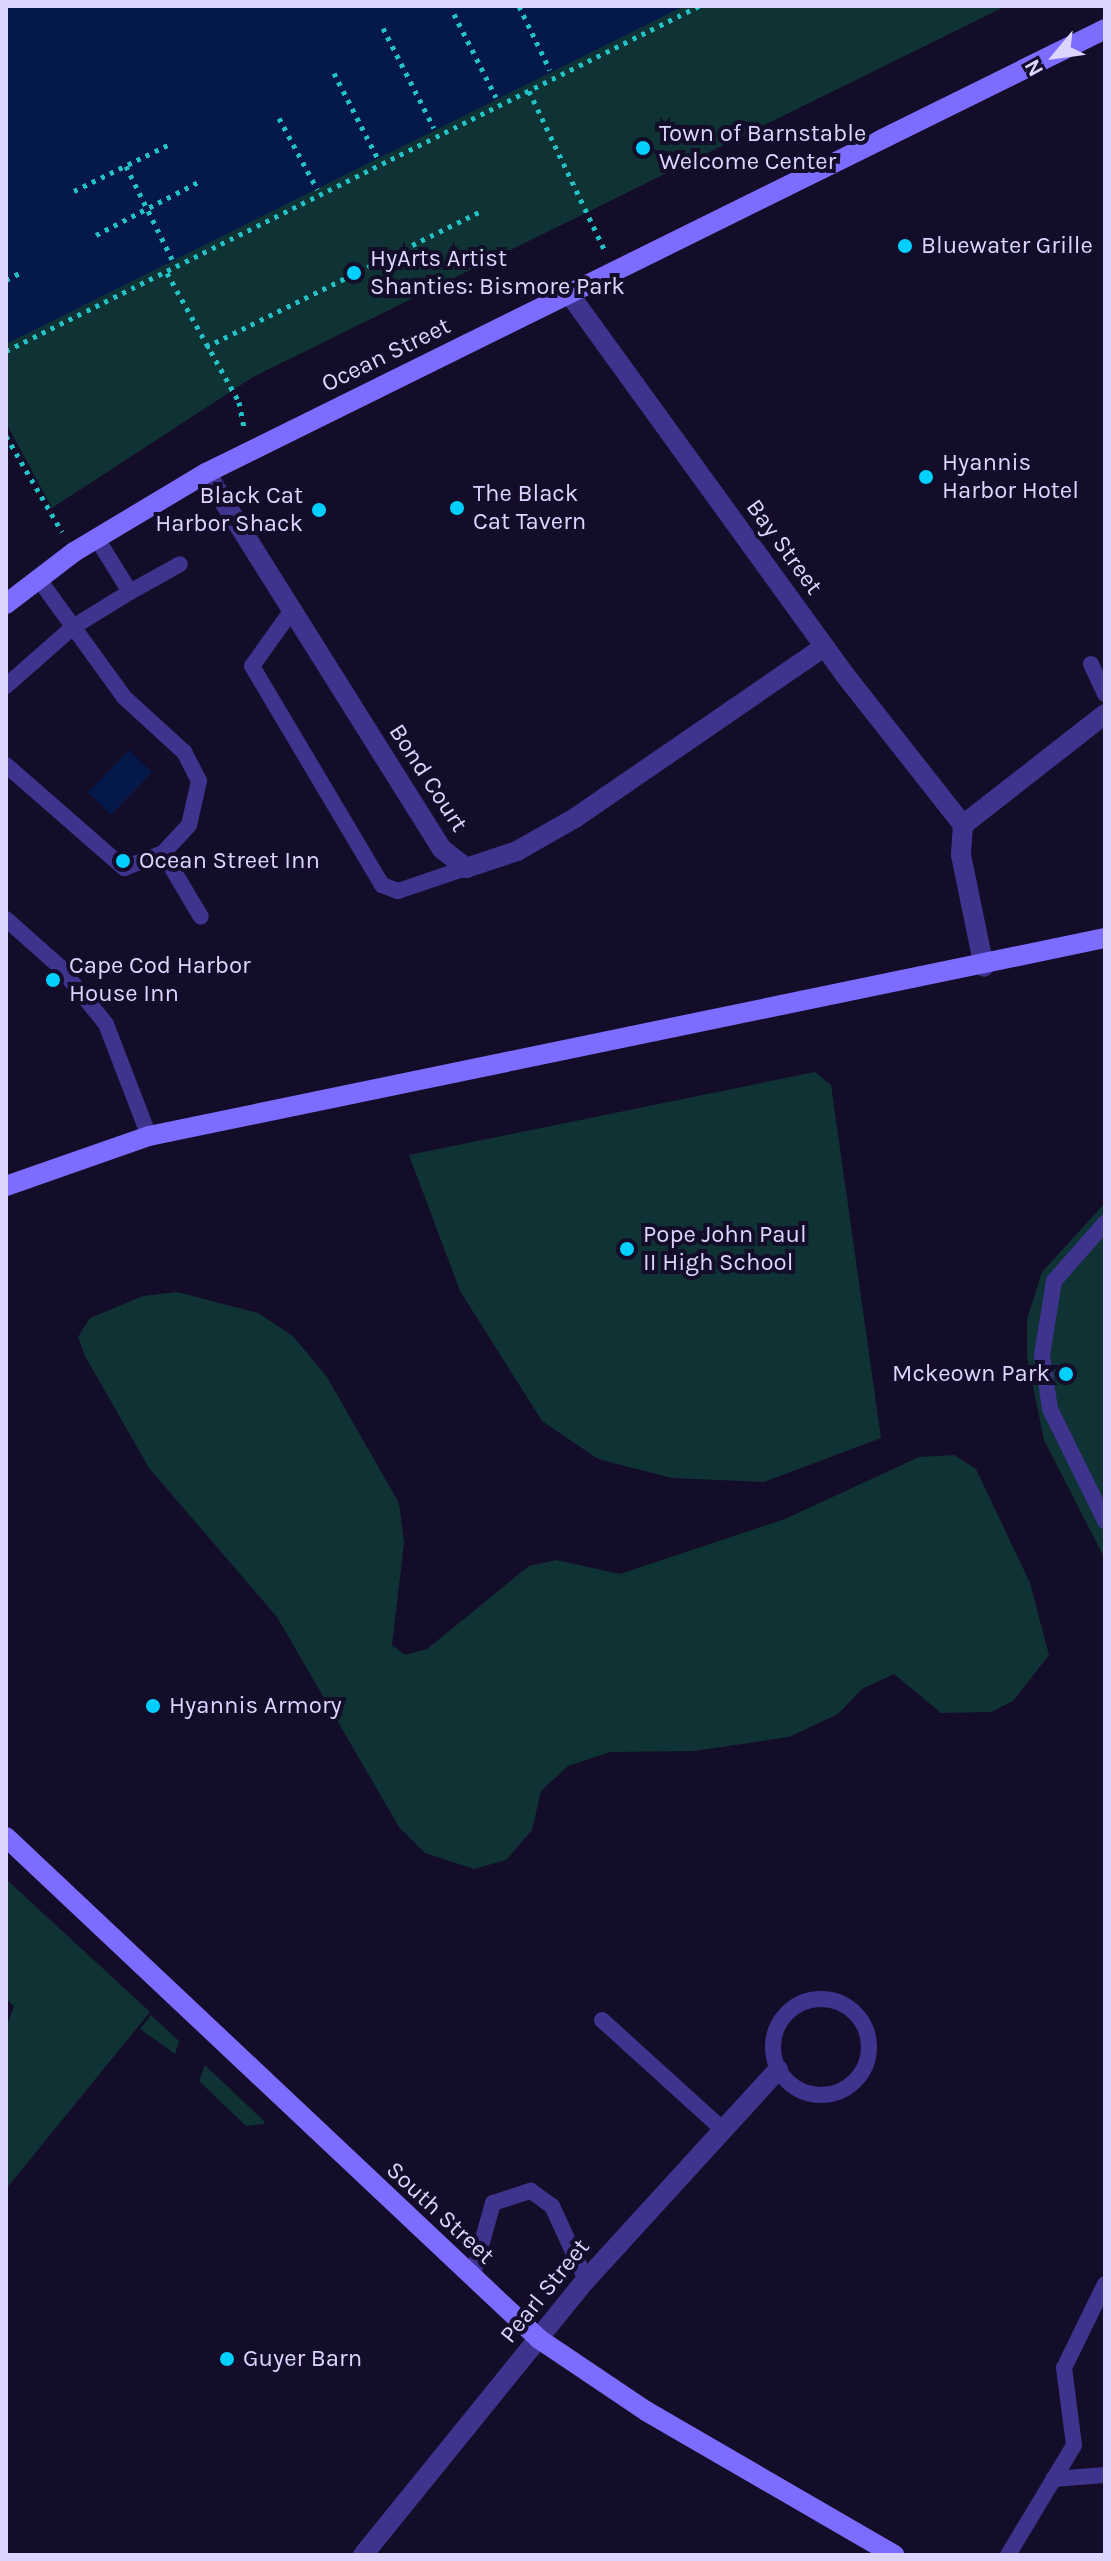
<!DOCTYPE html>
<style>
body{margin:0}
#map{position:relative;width:1111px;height:2561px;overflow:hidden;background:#140d29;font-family:Karla,sans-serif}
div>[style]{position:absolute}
.green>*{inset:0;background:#0f3234}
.water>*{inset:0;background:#04184a;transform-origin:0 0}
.path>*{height:5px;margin-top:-2.5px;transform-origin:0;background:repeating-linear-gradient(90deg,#22c2c6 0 4px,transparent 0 10px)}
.lane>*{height:16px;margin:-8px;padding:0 8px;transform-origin:8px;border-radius:8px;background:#3e338d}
.lane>.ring{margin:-8px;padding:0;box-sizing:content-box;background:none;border:16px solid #3e338d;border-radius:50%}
.street>*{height:20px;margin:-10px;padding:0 10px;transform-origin:10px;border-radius:10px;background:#3e338d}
.secondary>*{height:20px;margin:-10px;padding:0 10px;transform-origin:10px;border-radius:10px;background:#7c6cff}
.dots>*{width:22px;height:22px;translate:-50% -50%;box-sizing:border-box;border:4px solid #140d29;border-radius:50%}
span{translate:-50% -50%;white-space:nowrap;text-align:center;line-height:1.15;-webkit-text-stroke:8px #140d29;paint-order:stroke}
.poi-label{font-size:24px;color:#ddd5ff}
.left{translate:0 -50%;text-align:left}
.right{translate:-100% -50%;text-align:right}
.street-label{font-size:24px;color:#ddd5ff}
.frame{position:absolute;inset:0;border:8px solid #ddd5ff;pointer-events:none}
.north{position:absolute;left:1015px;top:16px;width:80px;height:80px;-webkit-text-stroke:6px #140d29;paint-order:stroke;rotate:241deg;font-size:22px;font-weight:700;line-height:32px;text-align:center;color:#ddd5ff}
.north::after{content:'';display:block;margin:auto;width:28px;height:36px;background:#ddd5ff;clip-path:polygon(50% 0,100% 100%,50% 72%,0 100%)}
</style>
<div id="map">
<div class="green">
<i style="clip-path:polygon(678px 6px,1006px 6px,253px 377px,52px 508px,6px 423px,6px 341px)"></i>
<i style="clip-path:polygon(815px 1072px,831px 1085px,881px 1438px,764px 1482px,672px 1478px,598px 1459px,542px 1421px,460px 1291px,409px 1155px)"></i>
<i style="clip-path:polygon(1105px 1203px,1105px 1559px,1044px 1440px,1027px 1357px,1027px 1319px,1042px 1272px)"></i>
<i style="clip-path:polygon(177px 1292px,258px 1313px,293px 1336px,327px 1377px,399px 1503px,404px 1543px,392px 1645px,405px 1655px,427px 1649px,529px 1566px,556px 1560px,620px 1574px,785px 1519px,919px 1457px,954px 1455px,976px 1469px,1030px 1583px,1049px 1655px,1013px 1701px,991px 1712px,941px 1713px,894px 1674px,862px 1689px,838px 1714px,789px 1737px,694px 1751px,610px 1752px,568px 1766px,541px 1791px,532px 1830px,506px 1860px,474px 1869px,425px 1853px,399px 1827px,277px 1617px,149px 1468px,85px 1356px,78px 1337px,90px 1318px,143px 1296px)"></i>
<i style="clip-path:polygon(6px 1879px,150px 2012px,6px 2189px,6px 2028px,14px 2006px,6px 1999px)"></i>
<i style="clip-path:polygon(151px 2015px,179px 2041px,175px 2054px,140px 2029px)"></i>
<i style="clip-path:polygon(205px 2065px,265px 2122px,264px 2124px,246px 2126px,199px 2081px)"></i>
</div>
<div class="water">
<i style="clip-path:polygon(6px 6px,684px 6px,6px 344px)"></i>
<i style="left:129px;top:750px;width:32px;height:59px;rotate:44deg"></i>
</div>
<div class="path">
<i style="left:519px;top:6px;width:71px;rotate:64.2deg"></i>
<i style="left:454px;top:14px;width:93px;rotate:63.2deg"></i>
<i style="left:383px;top:28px;width:112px;rotate:63deg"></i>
<i style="left:334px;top:73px;width:97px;rotate:62.9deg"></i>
<i style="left:529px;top:91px;width:175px;rotate:64.6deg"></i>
<i style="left:279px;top:118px;width:81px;rotate:61.8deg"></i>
<i style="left:126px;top:166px;width:104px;rotate:63.7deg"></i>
<i style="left:74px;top:191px;width:109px;rotate:-26.1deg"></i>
<i style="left:96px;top:235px;width:119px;rotate:-27.4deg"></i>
<i style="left:167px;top:273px;width:148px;rotate:60.8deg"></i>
<i style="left:239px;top:402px;width:25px;rotate:79deg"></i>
<i style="left:6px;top:280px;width:16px;rotate:-27deg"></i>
<i style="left:206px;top:347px;width:307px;rotate:-26.3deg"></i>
<i style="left:6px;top:351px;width:774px;rotate:-26.47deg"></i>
<i style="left:6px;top:436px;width:111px;rotate:59.7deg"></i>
</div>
<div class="lane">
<i style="left:130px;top:592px;width:57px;rotate:-29.2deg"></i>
<i style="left:290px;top:613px;width:65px;rotate:125.6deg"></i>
<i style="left:252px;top:666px;width:255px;rotate:59.3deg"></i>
<i style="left:382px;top:885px;width:17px;rotate:21deg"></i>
<i style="left:398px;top:891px;width:72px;rotate:-18.7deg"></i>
<i style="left:1091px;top:664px;width:33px;rotate:65deg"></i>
<i style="left:6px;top:686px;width:89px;rotate:-41.4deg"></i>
<i style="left:73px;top:627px;width:67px;rotate:-31.6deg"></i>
<i style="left:130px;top:592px;width:65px;rotate:-121.7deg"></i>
<i style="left:6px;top:765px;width:157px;rotate:41.1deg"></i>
<i style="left:124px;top:868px;width:42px;rotate:-21deg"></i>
<i style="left:163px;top:853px;width:38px;rotate:-47deg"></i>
<i style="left:189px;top:825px;width:45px;rotate:-77.2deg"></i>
<i style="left:199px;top:781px;width:33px;rotate:-117deg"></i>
<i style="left:184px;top:752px;width:81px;rotate:-137.5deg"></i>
<i style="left:124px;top:697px;width:147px;rotate:-125.9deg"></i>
<i style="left:163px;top:853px;width:74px;rotate:59.3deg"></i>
<i style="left:6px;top:919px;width:71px;rotate:41.6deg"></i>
<i style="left:59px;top:966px;width:75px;rotate:51deg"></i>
<i style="left:106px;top:1024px;width:120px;rotate:69deg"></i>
<i style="left:1105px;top:1223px;width:77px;rotate:131.3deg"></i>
<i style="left:1054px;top:1281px;width:75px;rotate:99.2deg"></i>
<i style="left:1042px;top:1355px;width:55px;rotate:81.6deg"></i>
<i style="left:1050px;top:1409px;width:125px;rotate:63.8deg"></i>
<i class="ring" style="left:773px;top:1999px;width:80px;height:80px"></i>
<i style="left:602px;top:2020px;width:159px;rotate:42.2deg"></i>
<i style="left:472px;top:2278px;width:78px;rotate:-74.4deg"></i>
<i style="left:493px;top:2203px;width:40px;rotate:-18deg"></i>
<i style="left:531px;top:2191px;width:26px;rotate:36deg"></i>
<i style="left:552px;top:2206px;width:81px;rotate:65.3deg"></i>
<i style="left:1053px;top:2479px;width:52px;rotate:-4.4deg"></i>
<i style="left:1008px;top:2555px;width:128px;rotate:-59deg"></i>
<i style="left:1074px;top:2445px;width:78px;rotate:-97.4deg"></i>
<i style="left:1064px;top:2368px;width:93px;rotate:-64deg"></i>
</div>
<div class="street">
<i style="left:570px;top:295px;width:469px;rotate:54.1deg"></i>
<i style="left:845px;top:675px;width:191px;rotate:51.8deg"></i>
<i style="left:963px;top:825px;width:30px;rotate:94deg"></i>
<i style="left:961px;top:855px;width:114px;rotate:78.4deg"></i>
<i style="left:206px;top:473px;width:444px;rotate:57.9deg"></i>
<i style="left:442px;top:849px;width:31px;rotate:38deg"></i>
<i style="left:466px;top:868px;width:54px;rotate:-18.4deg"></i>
<i style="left:517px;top:851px;width:67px;rotate:-29.6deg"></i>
<i style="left:575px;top:818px;width:302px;rotate:-34.5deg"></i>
<i style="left:963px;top:825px;width:180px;rotate:-38deg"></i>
<i style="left:363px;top:2555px;width:354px;rotate:-51deg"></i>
<i style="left:586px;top:2280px;width:285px;rotate:-47.6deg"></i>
</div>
<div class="secondary">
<i style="left:6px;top:604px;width:86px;rotate:-37.4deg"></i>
<i style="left:74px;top:552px;width:154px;rotate:-30.9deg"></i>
<i style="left:206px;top:473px;width:1003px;rotate:-26.28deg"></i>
<i style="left:6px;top:1186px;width:151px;rotate:-19.3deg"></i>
<i style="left:149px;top:1136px;width:976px;rotate:-11.7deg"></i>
<i style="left:6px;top:1837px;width:732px;rotate:43.28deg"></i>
<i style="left:539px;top:2339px;width:129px;rotate:33.9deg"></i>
<i style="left:646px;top:2411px;width:287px;rotate:30.1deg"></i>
</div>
<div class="dots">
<i style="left:643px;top:148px;background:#01d0ff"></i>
<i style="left:905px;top:246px;background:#01d0ff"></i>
<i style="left:354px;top:273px;background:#01d0ff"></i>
<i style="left:926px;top:477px;background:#01d0ff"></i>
<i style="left:457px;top:508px;background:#01d0ff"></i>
<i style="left:319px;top:510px;background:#01d0ff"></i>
<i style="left:123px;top:861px;background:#01d0ff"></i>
<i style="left:53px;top:980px;background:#01d0ff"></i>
<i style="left:627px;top:1249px;background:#01d0ff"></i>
<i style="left:1066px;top:1374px;background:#01d0ff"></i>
<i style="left:153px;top:1706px;background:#01d0ff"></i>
<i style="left:227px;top:2359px;background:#01d0ff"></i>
</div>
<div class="poi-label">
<span class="left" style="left:659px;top:148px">Town of Barnstable<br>Welcome Center</span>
<span class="left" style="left:921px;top:246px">Bluewater Grille</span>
<span class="left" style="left:370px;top:273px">HyArts Artist<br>Shanties: Bismore Park</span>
<span class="left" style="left:942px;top:477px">Hyannis<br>Harbor Hotel</span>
<span class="left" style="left:473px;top:508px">The Black<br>Cat Tavern</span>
<span class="right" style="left:303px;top:510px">Black Cat<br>Harbor Shack</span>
<span class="left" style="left:139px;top:861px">Ocean Street Inn</span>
<span class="left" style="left:69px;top:980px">Cape Cod Harbor<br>House Inn</span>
<span class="left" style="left:643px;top:1249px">Pope John Paul<br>II High School</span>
<span class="right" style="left:1050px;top:1374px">Mckeown Park</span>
<span class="left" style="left:169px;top:1706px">Hyannis Armory</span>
<span class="left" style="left:243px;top:2359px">Guyer Barn</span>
</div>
<div class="street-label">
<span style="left:386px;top:355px;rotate:-26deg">Ocean Street</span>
<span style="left:784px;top:547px;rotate:54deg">Bay Street</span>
<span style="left:428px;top:778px;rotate:57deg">Bond Court</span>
<span style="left:440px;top:2213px;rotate:43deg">South Street</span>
<span style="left:545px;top:2291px;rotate:-51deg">Pearl Street</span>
</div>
<div class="frame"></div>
<div class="north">N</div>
</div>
